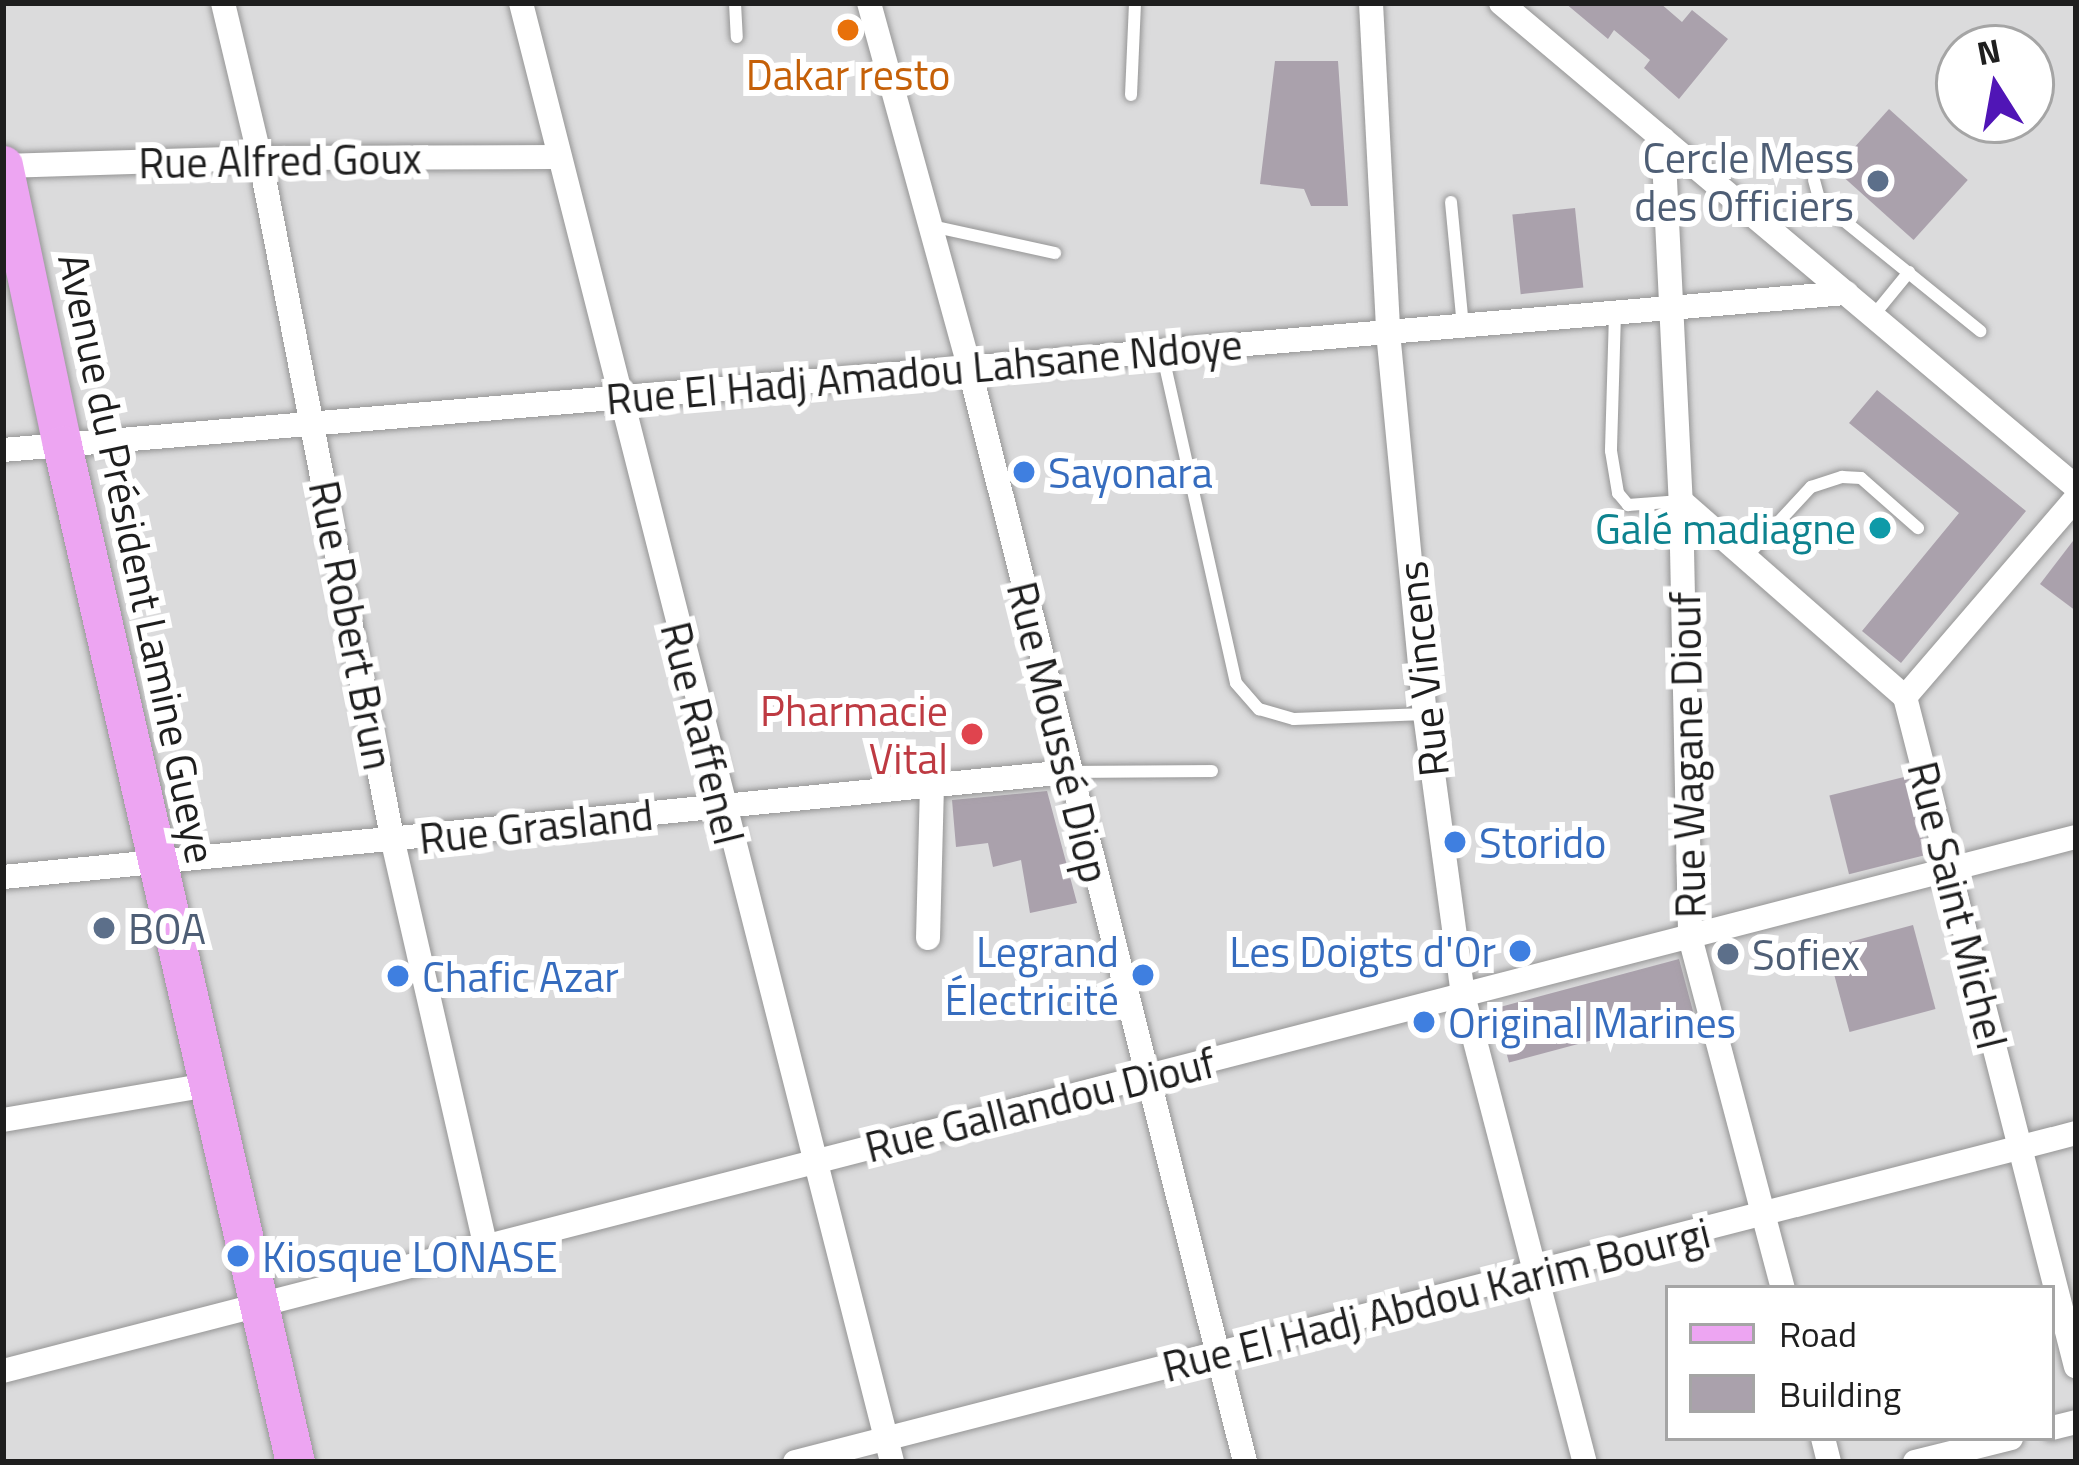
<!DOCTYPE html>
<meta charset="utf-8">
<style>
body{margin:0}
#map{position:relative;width:2079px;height:1465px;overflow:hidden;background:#eee5ed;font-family:"Titillium Web",sans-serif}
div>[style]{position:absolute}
.residential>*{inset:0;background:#dbdbdc}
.building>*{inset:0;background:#aaa1ac;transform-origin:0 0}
.roads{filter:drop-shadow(0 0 3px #959595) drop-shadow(0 0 3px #959595)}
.lane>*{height:12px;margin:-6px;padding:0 6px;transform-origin:6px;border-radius:6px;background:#fff}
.street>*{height:24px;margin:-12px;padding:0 12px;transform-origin:12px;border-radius:12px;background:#fff}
.primary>*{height:39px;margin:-19.5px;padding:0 19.5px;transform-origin:19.5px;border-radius:19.5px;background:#eda5f2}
.dots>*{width:33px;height:33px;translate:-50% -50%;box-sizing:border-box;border:6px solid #fff;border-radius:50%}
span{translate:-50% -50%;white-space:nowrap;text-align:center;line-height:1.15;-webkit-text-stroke:12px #fff;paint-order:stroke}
.food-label{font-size:42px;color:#c56008}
.service-label{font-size:42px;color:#4e5e75}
.right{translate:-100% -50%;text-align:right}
.left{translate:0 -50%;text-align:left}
.street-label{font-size:42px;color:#1e1e1e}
.shop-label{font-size:42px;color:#366cbe}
.culture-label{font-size:42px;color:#0d838f}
.health-label{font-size:42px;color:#be3a42}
.frame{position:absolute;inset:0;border:6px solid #1e1e1e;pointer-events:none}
.legend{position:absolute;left:1665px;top:1285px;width:390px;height:156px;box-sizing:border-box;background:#fff;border:3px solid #a5a5a5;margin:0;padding:15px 21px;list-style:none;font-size:36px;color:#1e1e1e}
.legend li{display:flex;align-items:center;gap:24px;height:60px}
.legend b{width:60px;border:3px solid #a5a5a5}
.north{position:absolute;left:1935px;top:24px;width:120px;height:120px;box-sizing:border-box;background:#fff;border:3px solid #a5a5a5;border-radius:50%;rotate:349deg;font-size:33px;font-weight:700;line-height:48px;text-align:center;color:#1e1e1e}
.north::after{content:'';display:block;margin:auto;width:42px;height:54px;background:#5015b6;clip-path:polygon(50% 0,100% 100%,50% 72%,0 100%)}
</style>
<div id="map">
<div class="residential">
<i style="clip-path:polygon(evenodd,3px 3px,2076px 3px,2076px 1462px,3px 1462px,3px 3px,1959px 48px,2031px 48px,2031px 120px,1959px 120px,1959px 48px,3px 3px,1668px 1288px,2052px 1288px,2052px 1438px,1668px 1438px,1668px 1288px)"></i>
</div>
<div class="building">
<i style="clip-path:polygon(1565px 3px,1660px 3px,1682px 22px,1692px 10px,1728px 39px,1679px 99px,1644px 68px,1650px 60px,1614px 30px,1608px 39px)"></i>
<i style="clip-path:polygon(1275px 61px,1338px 61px,1348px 206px,1311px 206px,1304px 189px,1260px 184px)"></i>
<i style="left:1889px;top:109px;width:106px;height:81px;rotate:42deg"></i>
<i style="left:1575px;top:208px;width:80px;height:63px;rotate:84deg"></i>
<i style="clip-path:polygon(1877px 390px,2026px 511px,1901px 663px,1862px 631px,1959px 513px,1849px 423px)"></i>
<i style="clip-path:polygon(2076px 537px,2076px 611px,2040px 584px)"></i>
<i style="left:1908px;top:776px;width:81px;height:81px;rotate:76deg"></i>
<i style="clip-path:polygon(1047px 791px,1077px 903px,1030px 913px,1021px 860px,993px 867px,988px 843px,956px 847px,952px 800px)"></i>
<i style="left:1913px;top:925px;width:87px;height:89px;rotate:75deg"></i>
<i style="left:1679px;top:959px;width:56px;height:191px;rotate:75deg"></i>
</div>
<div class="roads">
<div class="lane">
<i style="left:735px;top:3px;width:34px;rotate:87deg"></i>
<i style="left:1131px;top:95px;width:92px;rotate:-87.5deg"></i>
<i style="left:1814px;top:180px;width:20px;rotate:75deg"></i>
<i style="left:1819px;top:199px;width:18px;rotate:43deg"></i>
<i style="left:1832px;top:211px;width:191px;rotate:39deg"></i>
<i style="left:1451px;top:202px;width:125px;rotate:84.5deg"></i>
<i style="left:931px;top:226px;width:127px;rotate:12.3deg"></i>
<i style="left:1615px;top:314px;width:137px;rotate:91.7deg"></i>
<i style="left:1611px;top:451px;width:43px;rotate:80.5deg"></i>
<i style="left:1618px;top:493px;width:16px;rotate:50deg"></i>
<i style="left:1628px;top:505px;width:53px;rotate:-4.3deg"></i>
<i style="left:1873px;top:316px;width:57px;rotate:-50.7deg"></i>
<i style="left:1162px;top:352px;width:339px;rotate:77.4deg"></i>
<i style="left:1236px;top:683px;width:35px;rotate:49deg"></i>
<i style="left:1259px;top:709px;width:36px;rotate:16deg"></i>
<i style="left:1294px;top:719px;width:131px;rotate:-2.2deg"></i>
<i style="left:1748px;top:555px;width:93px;rotate:-47.2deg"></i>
<i style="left:1811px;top:487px;width:33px;rotate:-18deg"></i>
<i style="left:1842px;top:477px;width:19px;rotate:3deg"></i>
<i style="left:1861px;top:478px;width:76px;rotate:41.3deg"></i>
<i style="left:1069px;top:772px;width:143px;rotate:-0.4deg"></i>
</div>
<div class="street">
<i style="left:223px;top:3px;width:159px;rotate:76.6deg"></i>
<i style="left:260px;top:158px;width:697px;rotate:79deg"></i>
<i style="left:393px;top:842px;width:416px;rotate:77.1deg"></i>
<i style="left:521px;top:3px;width:1505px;rotate:75.73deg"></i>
<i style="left:869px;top:3px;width:377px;rotate:74.6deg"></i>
<i style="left:969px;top:367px;width:1129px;rotate:75.85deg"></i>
<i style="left:1371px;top:3px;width:329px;rotate:87deg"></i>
<i style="left:1388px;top:332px;width:384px;rotate:84.5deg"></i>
<i style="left:1425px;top:714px;width:284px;rotate:82.3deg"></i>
<i style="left:1463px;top:995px;width:483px;rotate:75.4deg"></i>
<i style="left:1501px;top:3px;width:752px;rotate:40.09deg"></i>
<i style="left:1663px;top:139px;width:362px;rotate:87.2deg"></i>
<i style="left:1681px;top:501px;width:436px;rotate:88.8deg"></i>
<i style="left:1690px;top:937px;width:363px;rotate:75.2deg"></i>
<i style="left:3px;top:166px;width:257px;rotate:-1.8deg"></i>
<i style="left:260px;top:158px;width:297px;rotate:-0.2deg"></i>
<i style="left:3px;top:450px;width:1850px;rotate:-4.87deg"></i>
<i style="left:1681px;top:501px;width:298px;rotate:41.2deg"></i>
<i style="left:1905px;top:697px;width:691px;rotate:75.68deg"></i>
<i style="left:1905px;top:697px;width:262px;rotate:-49.3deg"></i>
<i style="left:3px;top:877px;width:1071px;rotate:-5.63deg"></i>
<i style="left:928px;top:938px;width:152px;rotate:-88.5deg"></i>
<i style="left:3px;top:1120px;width:207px;rotate:-9.7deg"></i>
<i style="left:3px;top:1371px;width:2141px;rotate:-14.45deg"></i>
<i style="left:2052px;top:1428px;width:25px;rotate:-14deg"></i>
<i style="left:1823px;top:1438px;width:25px;rotate:76deg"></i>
<i style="left:795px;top:1462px;width:1323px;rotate:-14.4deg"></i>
<i style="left:1915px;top:1462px;width:99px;rotate:-14deg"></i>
</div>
<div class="primary">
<i style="left:3px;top:165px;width:286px;rotate:78.1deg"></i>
<i style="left:62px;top:445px;width:1043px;rotate:77.1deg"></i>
</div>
</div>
<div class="dots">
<i style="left:848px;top:30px;background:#e8710a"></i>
<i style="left:1878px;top:181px;background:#5c6f8a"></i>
<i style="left:1024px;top:472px;background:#3f7fe0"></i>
<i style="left:1880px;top:528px;background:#0f9aa8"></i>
<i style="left:972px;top:734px;background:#e0444e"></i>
<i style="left:1455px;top:842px;background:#3f7fe0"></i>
<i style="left:104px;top:928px;background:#5c6f8a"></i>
<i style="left:1520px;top:951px;background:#3f7fe0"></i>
<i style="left:1728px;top:954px;background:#5c6f8a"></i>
<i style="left:1143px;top:975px;background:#3f7fe0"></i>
<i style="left:398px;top:976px;background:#3f7fe0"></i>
<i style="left:1424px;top:1022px;background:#3f7fe0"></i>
<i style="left:238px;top:1256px;background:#3f7fe0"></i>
</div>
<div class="food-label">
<span style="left:848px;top:74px">Dakar resto</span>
</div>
<div class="service-label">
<span class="right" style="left:1854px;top:181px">Cercle Mess<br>des Officiers</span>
<span class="left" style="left:128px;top:928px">BOA</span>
<span class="left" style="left:1752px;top:954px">Sofiex</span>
</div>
<div class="street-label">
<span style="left:280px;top:160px;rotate:-1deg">Rue Alfred Goux</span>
<span style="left:924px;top:371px;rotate:-5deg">Rue El Hadj Amadou Lahsane Ndoye</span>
<span style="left:138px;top:558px;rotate:78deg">Avenue du Président Lamine Gueye</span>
<span style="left:352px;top:625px;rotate:79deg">Rue Robert Brun</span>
<span style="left:1422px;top:669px;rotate:-96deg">Rue Vincens</span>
<span style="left:1059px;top:732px;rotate:76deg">Rue Moussé Diop</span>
<span style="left:703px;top:733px;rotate:76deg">Rue Raffenel</span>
<span style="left:1687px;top:755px;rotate:-91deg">Rue Wagane Diouf</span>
<span style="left:536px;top:826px;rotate:-6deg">Rue Grasland</span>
<span style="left:1958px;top:905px;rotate:76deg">Rue Saint Michel</span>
<span style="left:1040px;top:1104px;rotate:-14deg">Rue Gallandou Diouf</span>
<span style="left:1436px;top:1299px;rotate:-14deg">Rue El Hadj Abdou Karim Bourgi</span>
</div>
<div class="shop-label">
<span class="left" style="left:1048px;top:472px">Sayonara</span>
<span class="left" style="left:1479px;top:842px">Storido</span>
<span class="right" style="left:1119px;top:975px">Legrand<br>Électricité</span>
<span class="right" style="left:1496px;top:951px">Les Doigts d'Or</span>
<span class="left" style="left:422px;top:976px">Chafic Azar</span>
<span class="left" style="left:1448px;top:1022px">Original Marines</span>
<span class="left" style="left:262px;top:1256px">Kiosque LONASE</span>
</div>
<div class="culture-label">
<span class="right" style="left:1856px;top:528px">Galé madiagne</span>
</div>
<div class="health-label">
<span class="right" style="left:948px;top:734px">Pharmacie<br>Vital</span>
</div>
<div class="frame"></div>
<ul class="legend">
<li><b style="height:15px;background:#eda5f2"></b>Road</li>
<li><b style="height:33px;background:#aaa1ac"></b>Building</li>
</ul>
<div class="north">N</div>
</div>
